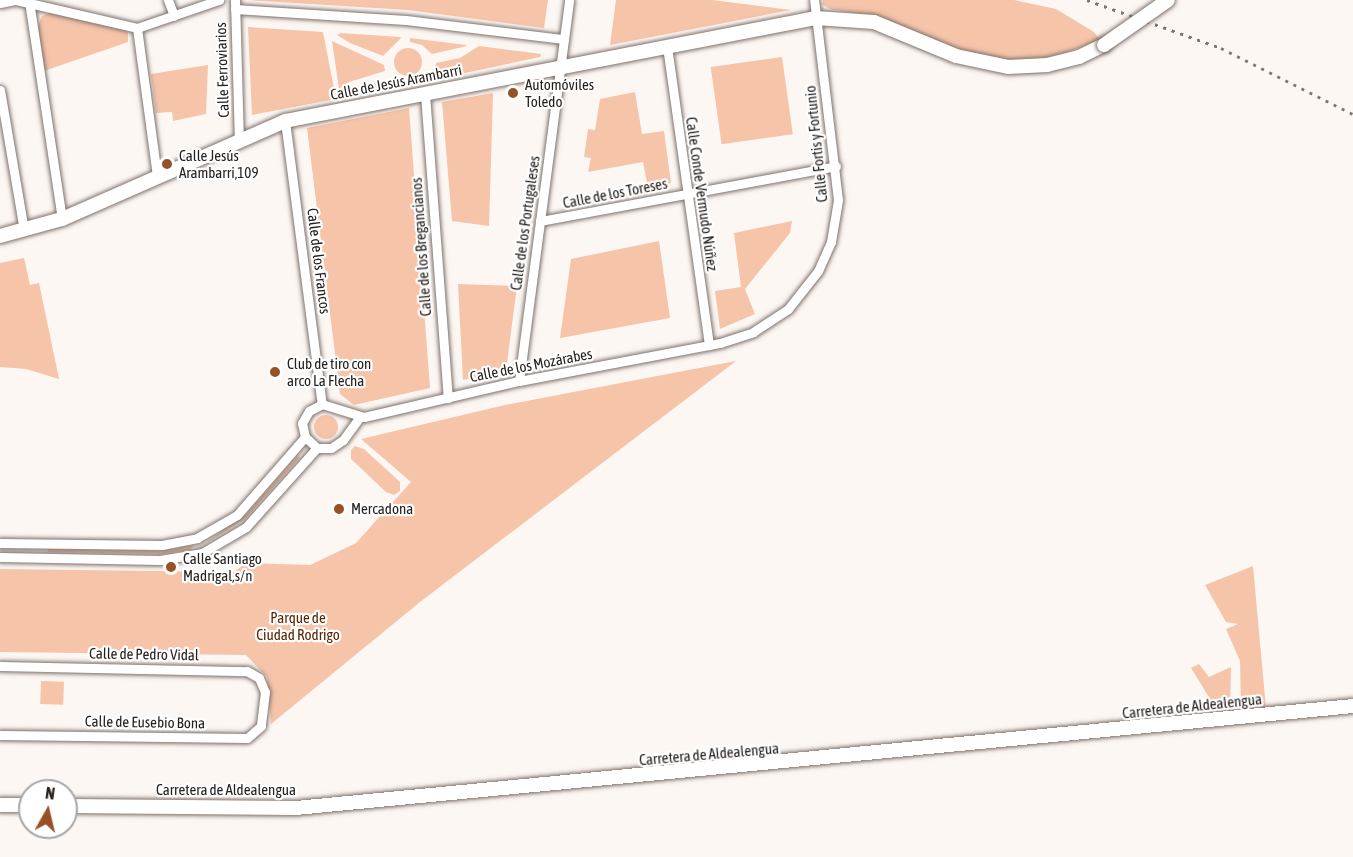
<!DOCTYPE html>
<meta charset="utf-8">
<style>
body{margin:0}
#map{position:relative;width:1353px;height:857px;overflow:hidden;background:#fdf7f4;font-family:"Asap Condensed",sans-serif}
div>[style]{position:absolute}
.green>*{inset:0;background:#f6c4a9;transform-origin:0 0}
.round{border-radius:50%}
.roads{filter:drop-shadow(0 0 2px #7e716a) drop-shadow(0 0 2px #7e716a)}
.street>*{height:9px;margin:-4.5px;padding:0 4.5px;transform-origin:4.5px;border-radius:4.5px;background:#fff}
.secondary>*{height:14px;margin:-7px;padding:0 7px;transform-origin:7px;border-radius:7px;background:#fff}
.rail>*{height:3px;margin-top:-1.5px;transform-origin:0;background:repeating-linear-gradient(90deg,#7c7673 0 3px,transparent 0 9px)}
.bridges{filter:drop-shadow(0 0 2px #7e716a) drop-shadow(0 0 2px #7e716a)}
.secondary-bridge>*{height:14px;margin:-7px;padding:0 7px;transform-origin:7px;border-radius:7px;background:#fff}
.dots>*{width:16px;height:16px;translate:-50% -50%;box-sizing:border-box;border:3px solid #fff;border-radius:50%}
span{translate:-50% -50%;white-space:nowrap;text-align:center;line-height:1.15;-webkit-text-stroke:4.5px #fff;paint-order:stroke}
.street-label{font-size:15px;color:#27211e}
.poi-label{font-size:15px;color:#27211e}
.left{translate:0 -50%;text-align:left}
.park-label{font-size:15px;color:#592603}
.north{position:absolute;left:18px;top:779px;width:60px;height:60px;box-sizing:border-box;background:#fff;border:2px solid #a9a6a5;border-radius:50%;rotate:8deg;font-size:16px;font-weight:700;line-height:24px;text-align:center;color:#27211e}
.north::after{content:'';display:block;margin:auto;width:21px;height:27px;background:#975127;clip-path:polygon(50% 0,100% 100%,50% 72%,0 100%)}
</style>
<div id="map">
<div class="green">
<i style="clip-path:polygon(247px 0,548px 0,544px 28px,408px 10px)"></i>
<i style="clip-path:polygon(616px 0,712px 0,791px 10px,610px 45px)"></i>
<i style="clip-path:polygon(823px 0,1014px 0,1056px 9px,1094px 32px,1100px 40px,1051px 58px,1008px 61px,964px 51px,879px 17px,830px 9px,823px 5px)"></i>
<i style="clip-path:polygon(52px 12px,123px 28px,128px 33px,128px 42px,44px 71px,38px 26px,42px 16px)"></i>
<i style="clip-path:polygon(248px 27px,323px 32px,336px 99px,252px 115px)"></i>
<i style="clip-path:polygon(341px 33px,400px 37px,401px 38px,383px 56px,350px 43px,337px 35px)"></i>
<i style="clip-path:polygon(410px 38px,466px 45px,467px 46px,432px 54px,422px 45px,410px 42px)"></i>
<i style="clip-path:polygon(332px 41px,384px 65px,385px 71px,349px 82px,339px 89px)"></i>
<i style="clip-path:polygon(479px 46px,541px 54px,540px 57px,446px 77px,435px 68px,436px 63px,460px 58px)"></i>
<i class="round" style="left:394px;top:48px;width:28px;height:28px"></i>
<i style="left:782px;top:57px;width:78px;height:72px;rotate:82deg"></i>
<i style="clip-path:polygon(208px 65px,206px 114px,173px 121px,172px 112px,156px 113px,151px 74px)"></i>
<i style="clip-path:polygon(428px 73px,432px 80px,348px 95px,353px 89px,380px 81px,413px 81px)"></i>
<i style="clip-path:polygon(635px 92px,642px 134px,664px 131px,671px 183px,648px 188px,643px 162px,588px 172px,591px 158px,584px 157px,588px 129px,595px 130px,600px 99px)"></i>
<i style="clip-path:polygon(493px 93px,489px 226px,452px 221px,442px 102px)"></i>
<i style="clip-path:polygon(409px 108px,430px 388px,354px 405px,340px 394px,307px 128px)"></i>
<i style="clip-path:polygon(792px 221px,790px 233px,745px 289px,755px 314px,720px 329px,715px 291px,741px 287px,734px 233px)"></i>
<i style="clip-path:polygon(659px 241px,670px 318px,560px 338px,571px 259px)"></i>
<i style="clip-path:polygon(24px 258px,30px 285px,39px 283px,59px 379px,26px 369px,0 367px,0 263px)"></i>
<i style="clip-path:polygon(458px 284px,517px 286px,506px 371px,463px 380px)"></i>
<i style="clip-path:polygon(736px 361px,420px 602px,271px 724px,267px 677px,246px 655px,0 652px,0 569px,234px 572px,246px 563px,310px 565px,356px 543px,411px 482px,361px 439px,505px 405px)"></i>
<i class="round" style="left:314px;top:415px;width:24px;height:24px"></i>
<i style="clip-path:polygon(355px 446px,364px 449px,400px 482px,400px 491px,394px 495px,386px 492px,351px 459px,351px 450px)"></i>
<i style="clip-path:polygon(297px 456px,300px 458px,246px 518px,203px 545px,247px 513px)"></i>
<i style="clip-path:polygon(194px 545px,190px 550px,161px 554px,48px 552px,48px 549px,160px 551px)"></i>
<i style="clip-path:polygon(1253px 566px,1266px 708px,1244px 709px,1241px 707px,1240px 661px,1226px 629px,1238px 624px,1226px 622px,1205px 585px)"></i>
<i style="clip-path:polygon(1199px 664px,1209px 677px,1231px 667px,1230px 711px,1218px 712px,1191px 668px)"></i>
<i style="left:41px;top:681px;width:23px;height:23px;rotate:2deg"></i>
</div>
<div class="roads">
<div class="street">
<i style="left:16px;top:0;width:124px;rotate:13deg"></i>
<i style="left:137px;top:28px;width:87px;rotate:-18.9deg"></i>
<i style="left:168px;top:0;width:17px;rotate:69deg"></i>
<i style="left:235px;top:0;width:139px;rotate:88.4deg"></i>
<i style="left:29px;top:1px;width:220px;rotate:81.4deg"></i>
<i style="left:0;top:3px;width:15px;rotate:-11deg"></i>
<i style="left:235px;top:9px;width:171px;rotate:3.7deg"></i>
<i style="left:406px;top:20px;width:159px;rotate:6.9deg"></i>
<i style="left:137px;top:28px;width:149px;rotate:82.3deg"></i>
<i style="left:667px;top:46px;width:302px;rotate:82deg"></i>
<i style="left:0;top:90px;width:143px;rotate:80.3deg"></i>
<i style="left:425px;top:94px;width:305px;rotate:85.7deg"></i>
<i style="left:285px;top:121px;width:285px;rotate:82.6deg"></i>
<i style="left:540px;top:221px;width:301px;rotate:-10.5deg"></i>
<i style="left:519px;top:381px;width:384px;rotate:-82.5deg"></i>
<i style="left:359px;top:418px;width:27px;rotate:126deg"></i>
<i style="left:343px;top:440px;width:14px;rotate:146deg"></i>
<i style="left:331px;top:448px;width:14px;rotate:180deg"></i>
<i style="left:317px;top:448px;width:16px;rotate:-137deg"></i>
<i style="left:305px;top:437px;width:14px;rotate:-102deg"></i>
<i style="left:302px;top:423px;width:14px;rotate:-60deg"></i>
<i style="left:309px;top:411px;width:15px;rotate:-28deg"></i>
<i style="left:322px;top:404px;width:44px;rotate:17.2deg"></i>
<i style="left:364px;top:417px;width:159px;rotate:-13.1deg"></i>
<i style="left:519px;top:381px;width:205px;rotate:-10.7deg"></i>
<i style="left:720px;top:343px;width:35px;rotate:-18deg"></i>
<i style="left:753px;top:332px;width:42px;rotate:-33.3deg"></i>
<i style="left:788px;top:309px;width:48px;rotate:-51.7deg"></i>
<i style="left:818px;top:271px;width:32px;rotate:-66deg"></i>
<i style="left:831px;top:242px;width:43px;rotate:-80.5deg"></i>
<i style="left:838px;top:200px;width:201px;rotate:-96.8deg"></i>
<i style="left:0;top:543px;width:162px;rotate:0.7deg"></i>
<i style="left:162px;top:545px;width:36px;rotate:-11deg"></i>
<i style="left:197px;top:538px;width:46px;rotate:-29.9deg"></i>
<i style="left:237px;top:515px;width:103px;rotate:-48.9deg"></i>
<i style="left:0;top:557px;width:160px;rotate:1.1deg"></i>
<i style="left:160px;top:560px;width:43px;rotate:-9.5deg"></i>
<i style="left:202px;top:553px;width:51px;rotate:-30.6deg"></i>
<i style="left:246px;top:527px;width:106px;rotate:-48.1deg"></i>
<i style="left:0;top:666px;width:247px;rotate:1.2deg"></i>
<i style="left:247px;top:671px;width:14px;rotate:30deg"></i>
<i style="left:259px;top:678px;width:15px;rotate:67deg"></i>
<i style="left:265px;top:692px;width:34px;rotate:97deg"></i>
<i style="left:261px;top:726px;width:18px;rotate:139deg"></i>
<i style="left:247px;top:738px;width:247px;rotate:-179.3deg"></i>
</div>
<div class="secondary">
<i style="left:0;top:236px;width:64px;rotate:-15.3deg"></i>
<i style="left:62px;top:219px;width:244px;rotate:-23.7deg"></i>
<i style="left:285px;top:121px;width:541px;rotate:-10.98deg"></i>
<i style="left:816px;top:18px;width:58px;rotate:3.9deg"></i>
<i style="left:874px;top:22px;width:89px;rotate:22.5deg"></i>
<i style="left:956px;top:56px;width:53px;rotate:11.9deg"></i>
<i style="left:1008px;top:67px;width:39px;rotate:-3deg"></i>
<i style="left:1047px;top:65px;width:33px;rotate:-14deg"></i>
<i style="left:1079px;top:57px;width:28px;rotate:-26deg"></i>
<i style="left:0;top:805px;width:30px"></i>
<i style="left:66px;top:806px;width:230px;rotate:0.5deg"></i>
<i style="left:296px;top:808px;width:1062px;rotate:-5.51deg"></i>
</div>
</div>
<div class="rail">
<i style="left:1087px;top:0;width:142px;rotate:19.7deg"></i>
<i style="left:1221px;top:48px;width:148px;rotate:26.6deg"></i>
</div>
<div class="bridges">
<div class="secondary-bridge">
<i style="left:1104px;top:45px;width:78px;rotate:-35.1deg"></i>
</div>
</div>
<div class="dots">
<i style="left:513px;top:93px;background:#975127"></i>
<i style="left:167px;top:164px;background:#975127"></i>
<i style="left:275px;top:372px;background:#975127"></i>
<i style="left:339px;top:509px;background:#975127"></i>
<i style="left:171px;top:567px;background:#975127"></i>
</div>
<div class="street-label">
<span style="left:222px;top:70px;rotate:-92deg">Calle Ferroviarios</span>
<span style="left:396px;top:82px;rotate:-11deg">Calle de Jesús Arambarri</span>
<span style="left:816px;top:144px;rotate:-96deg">Calle Fortis y Fortunio</span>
<span style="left:615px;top:193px;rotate:-11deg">Calle de los Toreses</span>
<span style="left:702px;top:194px;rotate:82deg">Calle Conde Vermudo Núñez</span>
<span style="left:525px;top:223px;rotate:-82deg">Calle de los Portugaleses</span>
<span style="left:421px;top:247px;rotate:-94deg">Calle de los Bregancianos</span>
<span style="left:319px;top:261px;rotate:83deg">Calle de los Francos</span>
<span style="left:531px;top:365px;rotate:-11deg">Calle de los Mozárabes</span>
<span style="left:144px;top:654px;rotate:1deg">Calle de Pedro Vidal</span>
<span style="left:1192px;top:706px;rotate:-6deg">Carretera de Aldealengua</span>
<span style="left:145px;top:722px;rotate:1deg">Calle de Eusebio Bona</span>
<span style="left:709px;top:754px;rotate:-5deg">Carretera de Aldealengua</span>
<span style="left:226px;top:790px">Carretera de Aldealengua</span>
</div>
<div class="poi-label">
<span class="left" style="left:525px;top:93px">Automóviles<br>Toledo</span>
<span class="left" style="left:179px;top:164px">Calle Jesús<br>Arambarri,109</span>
<span class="left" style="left:287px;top:372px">Club de tiro con<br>arco La Flecha</span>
<span class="left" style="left:351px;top:509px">Mercadona</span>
<span class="left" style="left:183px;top:567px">Calle Santiago<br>Madrigal,s/n</span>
</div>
<div class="park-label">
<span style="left:298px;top:626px">Parque de<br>Ciudad Rodrigo</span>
</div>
<div class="north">N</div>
</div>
